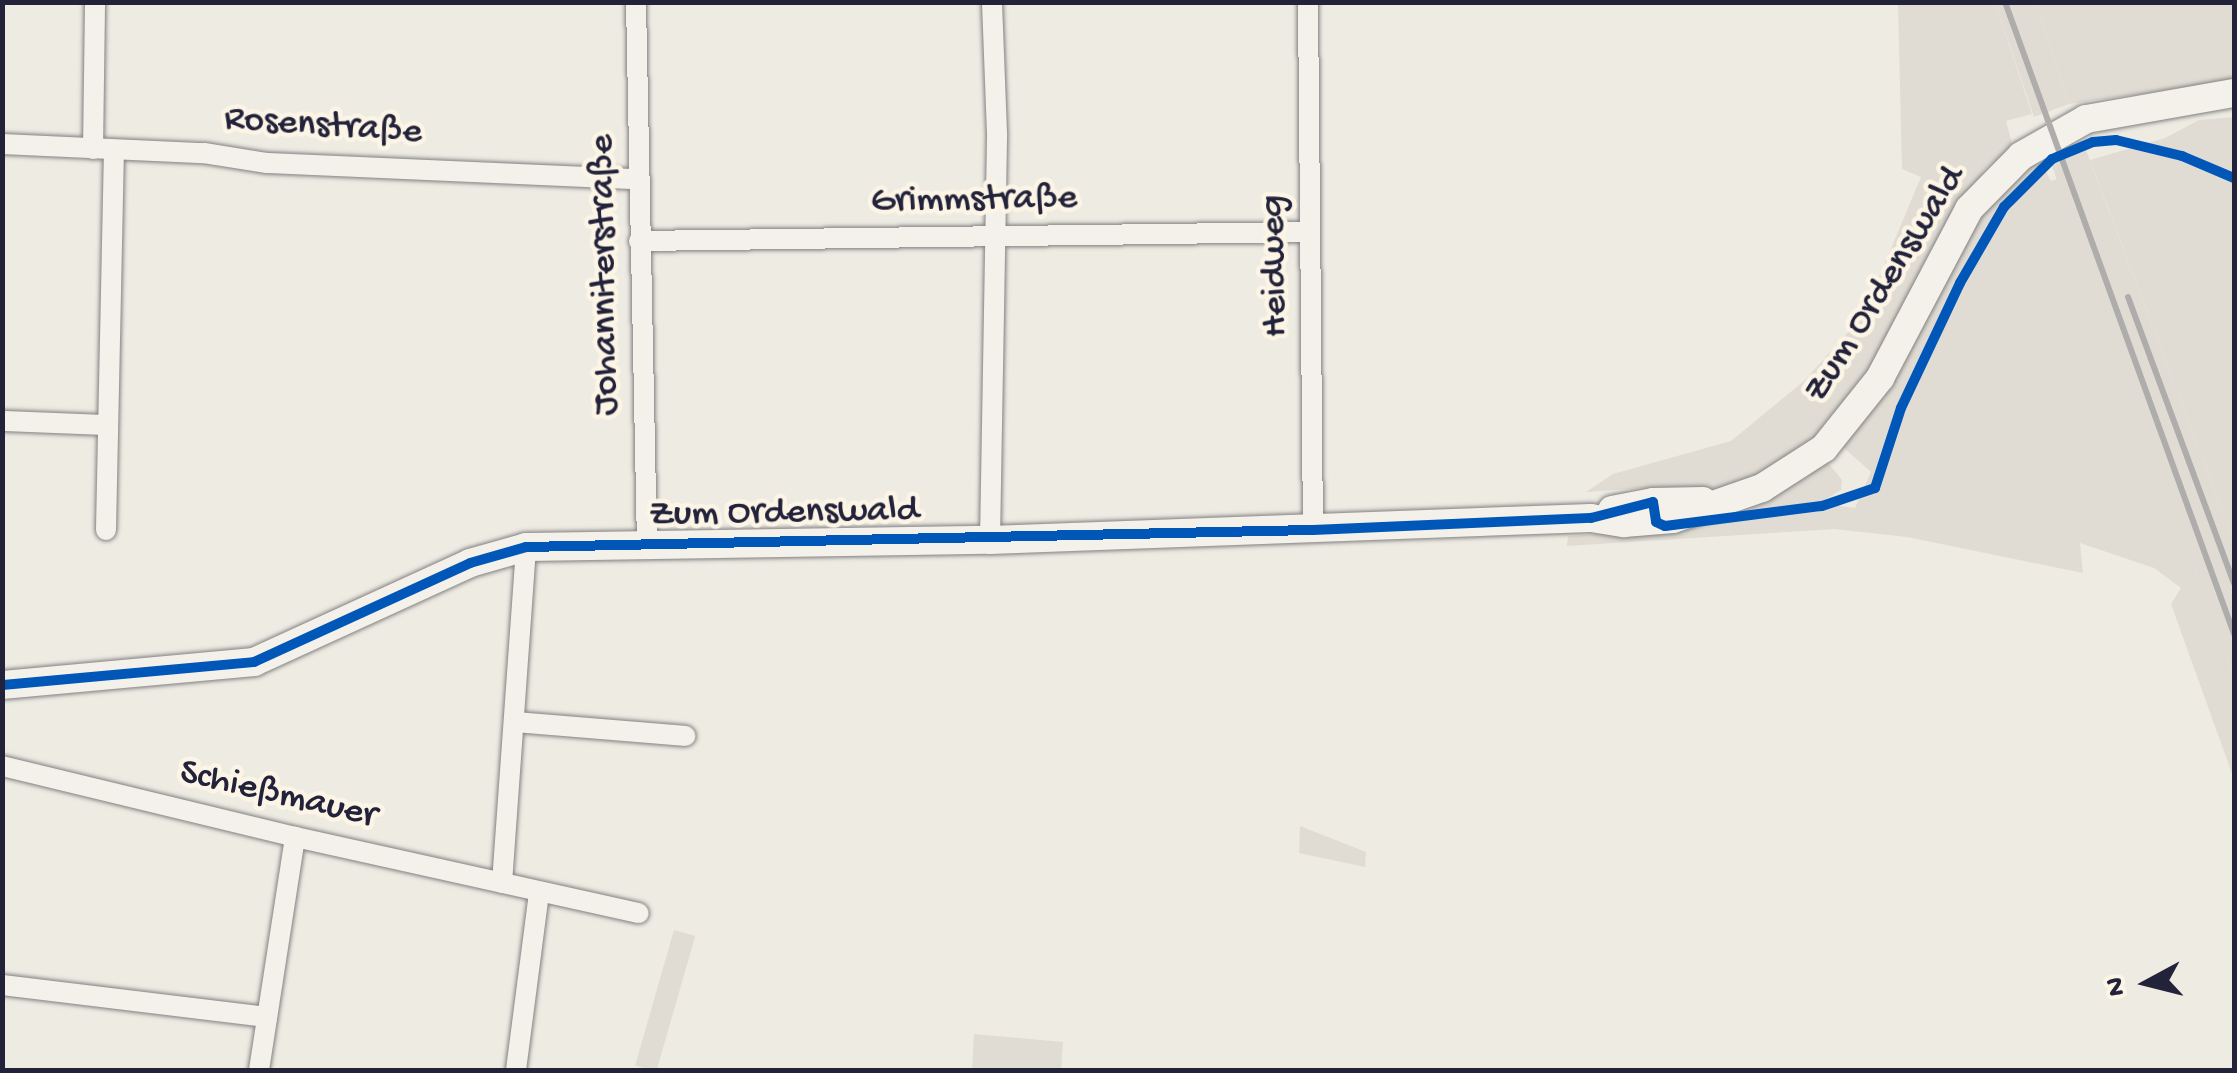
<!DOCTYPE html>
<meta charset="utf-8">
<style>
body{margin:0}
#map{position:relative;width:2237px;height:1073px;overflow:hidden;background:#eeebe3;font-family:"Gochi Hand",sans-serif}
div>[style]{position:absolute}
.built>*{inset:0;background:#e0dcd4}
.green>*{inset:0;background:#e0dcd3;transform-origin:0 0}
.roads{filter:drop-shadow(0 0 2px #828182) drop-shadow(0 0 2px #828182)}
.street>*{height:20px;margin:-10px;padding:0 10px;transform-origin:10px;border-radius:10px;background:#f4f1eb}
.secondary>*{height:28px;margin:-14px;padding:0 14px;transform-origin:14px;border-radius:14px;background:#f4f1eb}
.rail>*{height:6px;margin:-3px;padding:0 3px;transform-origin:3px;border-radius:3px;background:#afadac}
.cycleway>*{height:10px;margin:-5px;padding:0 5px;transform-origin:5px;border-radius:5px;background:#0057b8}
span{translate:-50% -50%;white-space:nowrap;text-align:center;line-height:1.15;-webkit-text-stroke:9px #fcf5e5;paint-order:stroke}
.street-label{font-size:38px;color:#22223b}
.frame{position:absolute;inset:0;border:5px solid #22223b;pointer-events:none}
.north{position:absolute;left:2097px;top:933px;width:100px;height:100px;-webkit-text-stroke:8px #fcf5e5;paint-order:stroke;rotate:263deg;font-size:28px;font-weight:700;line-height:40px;text-align:center;color:#22223b}
.north::after{content:'';display:block;margin:auto;width:35px;height:45px;background:#22223b;clip-path:polygon(50% 0,100% 100%,50% 72%,0 100%)}
</style>
<div id="map">
<div class="built">
<i style="clip-path:polygon(1995px 3px,2036px 3px,2069px 104px,2034px 117px)"></i>
<i style="clip-path:polygon(2086px 150px,2234px 542px,2234px 678px,2051px 163px)"></i>
</div>
<div class="green">
<i style="clip-path:polygon(1898px 3px,1995px 3px,2032px 114px,2006px 121px,2013px 147px,1985px 169px,1962px 203px,1869px 381px,1841px 417px,1776px 470px,1710px 492px,1669px 493px,1658px 487px,1586px 492px,1613px 474px,1731px 441px,1804px 381px,1850px 330px,1879px 277px,1921px 177px,1902px 169px)"></i>
<i style="clip-path:polygon(2036px 3px,2234px 3px,2234px 80px,2069px 104px)"></i>
<i style="clip-path:polygon(2234px 117px,2234px 542px,2090px 160px,2165px 138px,2199px 120px)"></i>
<i style="clip-path:polygon(2038px 156px,2051px 181px,2057px 179px,2234px 678px,2234px 779px,2171px 604px,2181px 588px,2154px 568px,2080px 543px,2083px 573px,1907px 537px,1834px 529px,1567px 546px,1568px 536px,1654px 531px,1774px 493px,1804px 479px,1826px 460px,1842px 480px,1841px 490px,1819px 503px,1855px 508px,1871px 472px,1842px 446px,1884px 397px,1968px 229px)"></i>
<i style="clip-path:polygon(1300px 826px,1366px 852px,1365px 867px,1299px 853px)"></i>
<i style="left:674px;top:930px;width:22px;height:141px;rotate:16deg"></i>
<i style="clip-path:polygon(974px 1034px,1063px 1042px,1061px 1070px,972px 1070px)"></i>
</div>
<div class="roads">
<div class="street">
<i style="left:636px;top:2px;width:544px;rotate:88.84deg"></i>
<i style="left:1308px;top:2px;width:528px;rotate:89.46deg"></i>
<i style="left:2px;top:144px;width:202px;rotate:2.6deg"></i>
<i style="left:204px;top:153px;width:64px;rotate:9deg"></i>
<i style="left:267px;top:163px;width:372px;rotate:2.5deg"></i>
<i style="left:93px;top:149px;width:147px;rotate:-89.2deg"></i>
<i style="left:639px;top:241px;width:671px;rotate:-0.77deg"></i>
<i style="left:2px;top:421px;width:106px;rotate:2.2deg"></i>
<i style="left:106px;top:530px;width:380px;rotate:-88.8deg"></i>
<i style="left:990px;top:540px;width:407px;rotate:-89deg"></i>
<i style="left:997px;top:133px;width:131px;rotate:-92.2deg"></i>
<i style="left:516px;top:722px;width:170px;rotate:4.7deg"></i>
<i style="left:2px;top:766px;width:301px;rotate:13.6deg"></i>
<i style="left:295px;top:837px;width:352px;rotate:12.5deg"></i>
<i style="left:502px;top:883px;width:337px;rotate:-85.9deg"></i>
<i style="left:2px;top:985px;width:267px;rotate:6.9deg"></i>
<i style="left:259px;top:1070px;width:236px;rotate:-81.2deg"></i>
<i style="left:516px;top:1070px;width:179px;rotate:-82.6deg"></i>
</div>
<div class="secondary">
<i style="left:1612px;top:510px;width:42px;rotate:-11deg"></i>
<i style="left:1653px;top:502px;width:50px;rotate:-1.1deg"></i>
<i style="left:2px;top:685px;width:253px;rotate:-5.2deg"></i>
<i style="left:254px;top:662px;width:238px;rotate:-24.6deg"></i>
<i style="left:470px;top:563px;width:58px;rotate:-15.9deg"></i>
<i style="left:526px;top:547px;width:464px;rotate:-0.9deg"></i>
<i style="left:990px;top:540px;width:601px;rotate:-2.1deg"></i>
<i style="left:1591px;top:518px;width:33px;rotate:9deg"></i>
<i style="left:1624px;top:523px;width:49px;rotate:-4.7deg"></i>
<i style="left:1673px;top:519px;width:94px;rotate:-19.2deg"></i>
<i style="left:1762px;top:488px;width:74px;rotate:-32.8deg"></i>
<i style="left:1824px;top:448px;width:90px;rotate:-51.3deg"></i>
<i style="left:1880px;top:378px;width:191px;rotate:-62.2deg"></i>
<i style="left:1969px;top:209px;width:74px;rotate:-45.5deg"></i>
<i style="left:2021px;top:156px;width:75px;rotate:-29.6deg"></i>
<i style="left:2086px;top:119px;width:150px;rotate:-10deg"></i>
</div>
</div>
<div class="rail">
<i style="left:2005px;top:2px;width:672px;rotate:70.08deg"></i>
<i style="left:2128px;top:297px;width:305px;rotate:69.7deg"></i>
</div>
<div class="cycleway">
<i style="left:2px;top:685px;width:253px;rotate:-5.2deg"></i>
<i style="left:254px;top:662px;width:238px;rotate:-24.6deg"></i>
<i style="left:470px;top:563px;width:58px;rotate:-15.9deg"></i>
<i style="left:526px;top:547px;width:787px;rotate:-1.24deg"></i>
<i style="left:1313px;top:530px;width:278px;rotate:-2.5deg"></i>
<i style="left:1591px;top:518px;width:64px;rotate:-14.5deg"></i>
<i style="left:1653px;top:502px;width:20px;rotate:81deg"></i>
<i style="left:1656px;top:522px;width:10px;rotate:24deg"></i>
<i style="left:1665px;top:526px;width:158px;rotate:-7.3deg"></i>
<i style="left:1822px;top:506px;width:56px;rotate:-18.8deg"></i>
<i style="left:1875px;top:488px;width:84px;rotate:-72deg"></i>
<i style="left:1901px;top:408px;width:138px;rotate:-64.7deg"></i>
<i style="left:1960px;top:283px;width:88px;rotate:-59.9deg"></i>
<i style="left:2004px;top:207px;width:68px;rotate:-45deg"></i>
<i style="left:2052px;top:159px;width:44px;rotate:-22.5deg"></i>
<i style="left:2093px;top:142px;width:23px;rotate:-5deg"></i>
<i style="left:2116px;top:140px;width:68px;rotate:13.6deg"></i>
<i style="left:2182px;top:156px;width:56px;rotate:22.9deg"></i>
</div>
<div class="street-label">
<span style="left:323px;top:127px;rotate:4deg">Rosenstraße</span>
<span style="left:974px;top:201px;rotate:-1deg">Grimmstraße</span>
<span style="left:1276px;top:266px;rotate:-91deg">Heidweg</span>
<span style="left:606px;top:275px;rotate:-91deg">Johanniterstraße</span>
<span style="left:1886px;top:285px;rotate:-58deg">Zum Ordenswald</span>
<span style="left:784px;top:514px;rotate:-1deg">Zum Ordenswald</span>
<span style="left:278px;top:796px;rotate:13deg">Schießmauer</span>
</div>
<div class="frame"></div>
<div class="north">N</div>
</div>
